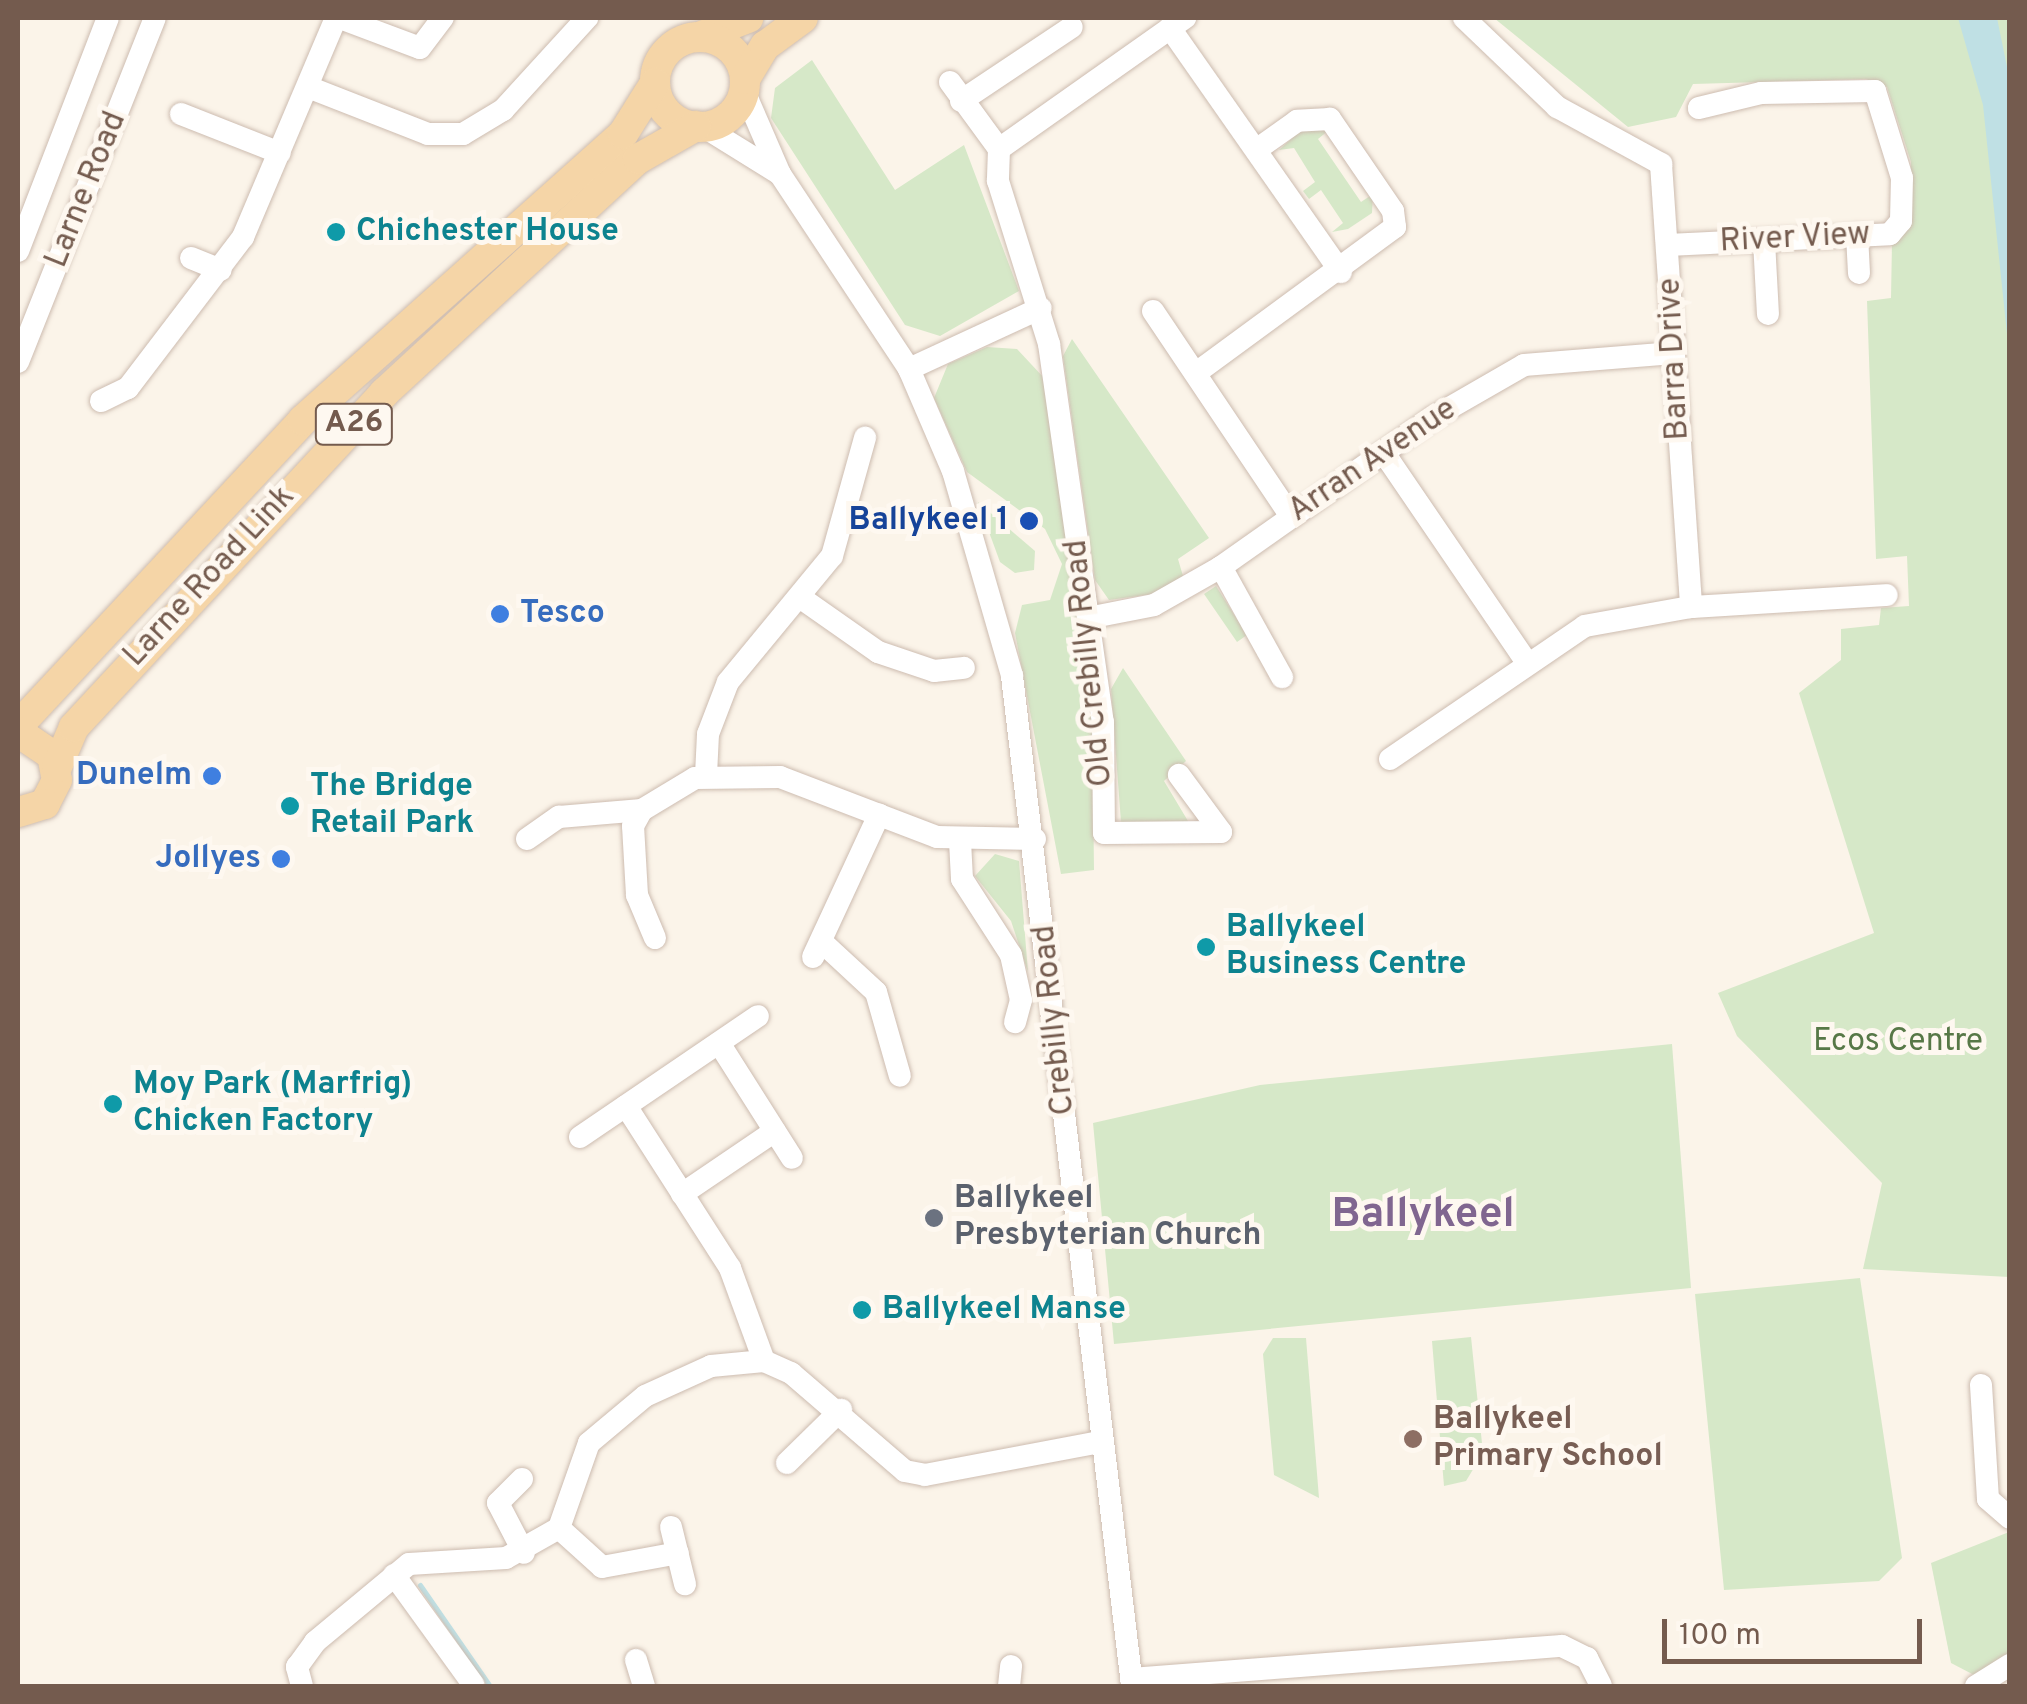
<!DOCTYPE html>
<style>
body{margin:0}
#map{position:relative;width:2027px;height:1704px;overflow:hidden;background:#fbf4e9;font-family:Overpass,sans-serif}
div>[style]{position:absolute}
.green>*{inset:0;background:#d6e8c8}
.water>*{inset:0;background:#bfe0e4}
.stream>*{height:5px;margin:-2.5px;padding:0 2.5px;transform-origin:2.5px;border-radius:2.5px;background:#bfe0e4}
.roads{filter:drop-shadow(0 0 2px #cdbcb0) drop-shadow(0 0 2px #cdbcb0)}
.minor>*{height:22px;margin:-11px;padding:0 11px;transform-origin:11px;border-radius:11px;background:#fff}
.major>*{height:30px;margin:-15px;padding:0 15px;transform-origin:15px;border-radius:15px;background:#f5d5a7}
.major>.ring{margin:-15px;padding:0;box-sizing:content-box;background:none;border:30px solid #f5d5a7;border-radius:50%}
.dots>*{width:28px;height:28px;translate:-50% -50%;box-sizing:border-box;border:5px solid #fef8f0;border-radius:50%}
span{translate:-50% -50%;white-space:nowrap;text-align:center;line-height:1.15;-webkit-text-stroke:10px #fef8f0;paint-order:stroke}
.shield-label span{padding:2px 8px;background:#fef8f0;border:2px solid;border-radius:8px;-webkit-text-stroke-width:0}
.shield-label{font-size:30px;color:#745b4e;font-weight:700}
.street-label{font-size:32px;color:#745b4e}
.culture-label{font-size:32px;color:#0d838f;font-weight:700}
.left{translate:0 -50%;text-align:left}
.transit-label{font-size:32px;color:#164399;font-weight:700}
.right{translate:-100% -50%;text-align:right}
.shop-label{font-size:32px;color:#366cbe;font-weight:700}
.park-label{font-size:32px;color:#577847}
.worship-label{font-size:32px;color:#5b616d;font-weight:700}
.education-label{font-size:32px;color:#785e54;font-weight:700}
.district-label{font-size:42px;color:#806690;font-weight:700}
.frame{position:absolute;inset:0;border:20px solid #745b4e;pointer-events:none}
.scale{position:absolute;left:1662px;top:1619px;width:260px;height:45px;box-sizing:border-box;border:5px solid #745b4e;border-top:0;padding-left:12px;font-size:30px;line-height:35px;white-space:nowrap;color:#745b4e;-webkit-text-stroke:8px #fef8f0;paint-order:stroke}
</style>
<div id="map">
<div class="green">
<i style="clip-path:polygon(1494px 18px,2009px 18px,2009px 1277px,1863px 1269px,1882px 1183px,1737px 1036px,1718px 993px,1874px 933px,1799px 693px,1841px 660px,1841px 629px,1879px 625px,1881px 608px,1909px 606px,1907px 556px,1876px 559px,1867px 301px,1891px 298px,1892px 242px,1909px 229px,1911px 162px,1887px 87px,1866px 79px,1693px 84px,1676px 117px,1628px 127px)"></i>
<i style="clip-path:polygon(812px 60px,895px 190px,964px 145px,1019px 291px,940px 336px,905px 325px,771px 118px,775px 88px)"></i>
<i style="clip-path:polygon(1308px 124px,1329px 130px,1318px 139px,1361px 202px,1373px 194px,1372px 213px,1348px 229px,1332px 232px,1343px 223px,1321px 190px,1309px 199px,1303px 191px,1315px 182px,1294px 148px,1279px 150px)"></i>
<i style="clip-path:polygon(1072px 339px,1209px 538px,1178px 559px,1183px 576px,1160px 593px,1109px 600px,1095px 580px,1063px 356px)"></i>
<i style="clip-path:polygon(987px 347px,1017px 349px,1045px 379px,1092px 705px,1094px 870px,1061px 874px,1015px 633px,1022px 605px,1050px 600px,1062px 564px,1045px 529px,967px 472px,934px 398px,948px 364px)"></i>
<i style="clip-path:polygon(978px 502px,1035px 551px,1034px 570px,1015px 573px,1000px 562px)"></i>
<i style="clip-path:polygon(1216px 586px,1247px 635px,1237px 642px,1204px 594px)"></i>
<i style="clip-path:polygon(1123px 668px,1186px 761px,1164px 781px,1191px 826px,1121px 822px,1111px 689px)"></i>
<i style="clip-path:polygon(995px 854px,1019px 861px,1028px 972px,1011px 921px,975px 876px)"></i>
<i style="clip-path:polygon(1672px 1044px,1691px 1288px,1114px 1344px,1093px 1123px,1260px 1085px)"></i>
<i style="clip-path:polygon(1860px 1278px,1902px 1558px,1879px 1581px,1724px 1590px,1695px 1294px)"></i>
<i style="clip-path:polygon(1471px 1337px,1483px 1453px,1466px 1481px,1444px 1486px,1432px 1341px)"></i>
<i style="clip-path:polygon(1273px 1338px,1306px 1338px,1319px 1498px,1274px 1475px,1263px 1354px)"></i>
<i style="clip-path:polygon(2009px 1532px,2009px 1654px,1976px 1676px,1951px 1663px,1931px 1563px)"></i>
</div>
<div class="water">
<i style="clip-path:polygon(1958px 18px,1997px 18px,2007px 67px,2009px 353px,1983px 105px)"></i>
</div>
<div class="stream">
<i style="left:420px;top:1585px;width:123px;rotate:55.3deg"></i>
</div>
<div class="roads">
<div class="minor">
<i style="left:340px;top:18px;width:85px;rotate:20.6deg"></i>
<i style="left:420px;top:48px;width:38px;rotate:-53deg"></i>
<i style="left:1464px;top:18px;width:129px;rotate:43.7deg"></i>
<i style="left:1557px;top:107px;width:119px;rotate:28.7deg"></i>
<i style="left:1661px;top:164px;width:444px;rotate:86.1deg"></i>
<i style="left:1691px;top:607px;width:196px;rotate:-3.5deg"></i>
<i style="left:1170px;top:28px;width:298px;rotate:55deg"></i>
<i style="left:950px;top:82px;width:83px;rotate:53.8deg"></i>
<i style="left:308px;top:87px;width:129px;rotate:21.4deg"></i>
<i style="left:428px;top:134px;width:35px"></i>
<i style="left:463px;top:134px;width:47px;rotate:-31deg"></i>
<i style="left:503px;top:110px;width:125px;rotate:-47.6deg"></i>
<i style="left:744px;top:91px;width:90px;rotate:66.6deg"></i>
<i style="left:780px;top:174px;width:234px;rotate:56.5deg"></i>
<i style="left:909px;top:369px;width:111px;rotate:66.7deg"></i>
<i style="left:953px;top:471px;width:213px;rotate:73.9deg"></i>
<i style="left:1012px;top:676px;width:1017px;rotate:83.22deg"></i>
<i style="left:961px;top:101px;width:133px;rotate:-33.7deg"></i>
<i style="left:181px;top:114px;width:106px;rotate:21.5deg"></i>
<i style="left:704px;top:127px;width:89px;rotate:31.7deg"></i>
<i style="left:999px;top:149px;width:32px;rotate:92deg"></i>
<i style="left:998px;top:181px;width:171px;rotate:72.6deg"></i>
<i style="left:1049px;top:344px;width:382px;rotate:81.9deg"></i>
<i style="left:1103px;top:722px;width:111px;rotate:89.5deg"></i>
<i style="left:1104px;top:833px;width:117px;rotate:-0.5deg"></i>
<i style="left:1221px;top:832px;width:71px;rotate:-126.4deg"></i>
<i style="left:999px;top:149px;width:228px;rotate:-35.2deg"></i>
<i style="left:1857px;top:235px;width:38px;rotate:87deg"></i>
<i style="left:1764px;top:241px;width:73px;rotate:86.9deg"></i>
<i style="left:1668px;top:245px;width:222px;rotate:-2.8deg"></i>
<i style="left:1890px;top:234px;width:17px;rotate:-50deg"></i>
<i style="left:1901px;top:221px;width:43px;rotate:-88.7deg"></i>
<i style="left:1902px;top:178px;width:91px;rotate:-107.2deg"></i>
<i style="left:1875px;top:91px;width:114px;rotate:179deg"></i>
<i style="left:1761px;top:93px;width:64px;rotate:166.4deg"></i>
<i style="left:18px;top:251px;width:250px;rotate:-68.9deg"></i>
<i style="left:191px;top:258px;width:32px;rotate:22deg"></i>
<i style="left:1153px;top:311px;width:247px;rotate:56.1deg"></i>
<i style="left:18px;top:362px;width:370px;rotate:-68.3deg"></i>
<i style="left:909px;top:369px;width:145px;rotate:-24.8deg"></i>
<i style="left:1196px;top:373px;width:247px;rotate:-36.3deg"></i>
<i style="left:1395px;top:227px;width:16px;rotate:-97deg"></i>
<i style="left:1393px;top:211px;width:112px;rotate:-124.4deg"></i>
<i style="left:1330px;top:119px;width:33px;rotate:177deg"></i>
<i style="left:1297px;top:121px;width:50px;rotate:144.7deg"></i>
<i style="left:101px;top:401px;width:30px;rotate:-26deg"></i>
<i style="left:128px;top:388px;width:190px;rotate:-52.7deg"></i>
<i style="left:243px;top:237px;width:238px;rotate:-67deg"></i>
<i style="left:1384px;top:453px;width:254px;rotate:55.7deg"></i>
<i style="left:1221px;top:567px;width:126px;rotate:61deg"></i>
<i style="left:801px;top:598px;width:94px;rotate:35deg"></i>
<i style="left:878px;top:652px;width:59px;rotate:18.7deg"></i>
<i style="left:934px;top:671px;width:30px;rotate:-6deg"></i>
<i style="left:1088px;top:618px;width:67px;rotate:-11.1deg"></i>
<i style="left:1154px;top:605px;width:77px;rotate:-29.6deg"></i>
<i style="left:1221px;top:567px;width:258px;rotate:-35.2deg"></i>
<i style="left:1432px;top:418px;width:106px;rotate:-29.9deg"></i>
<i style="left:1524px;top:365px;width:150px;rotate:-4.6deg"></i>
<i style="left:1390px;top:759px;width:236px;rotate:-34.3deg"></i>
<i style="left:1585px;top:626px;width:108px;rotate:-10.2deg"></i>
<i style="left:706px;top:775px;width:41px;rotate:-87.2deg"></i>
<i style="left:708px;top:734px;width:56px;rotate:-69deg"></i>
<i style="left:728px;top:682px;width:163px;rotate:-50.5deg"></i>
<i style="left:832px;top:556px;width:123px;rotate:-74.4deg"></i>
<i style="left:527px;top:839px;width:39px;rotate:-35deg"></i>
<i style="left:559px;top:817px;width:83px;rotate:-4.8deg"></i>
<i style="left:960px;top:841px;width:38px;rotate:87deg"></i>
<i style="left:962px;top:879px;width:90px;rotate:57.2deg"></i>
<i style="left:1011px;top:955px;width:46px;rotate:77.5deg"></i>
<i style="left:1021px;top:1000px;width:23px;rotate:105deg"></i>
<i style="left:655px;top:938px;width:47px;rotate:-112.7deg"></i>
<i style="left:637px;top:895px;width:69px;rotate:-93.3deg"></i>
<i style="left:633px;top:826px;width:18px;rotate:-61deg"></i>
<i style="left:642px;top:810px;width:62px;rotate:-31.1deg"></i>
<i style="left:695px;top:778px;width:85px;rotate:-0.7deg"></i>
<i style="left:780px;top:777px;width:168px;rotate:20.9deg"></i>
<i style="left:937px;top:837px;width:98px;rotate:1.2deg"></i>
<i style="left:823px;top:943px;width:72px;rotate:42.8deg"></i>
<i style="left:876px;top:992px;width:87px;rotate:74.1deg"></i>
<i style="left:813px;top:957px;width:157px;rotate:-65.1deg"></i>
<i style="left:719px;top:1043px;width:136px;rotate:57.6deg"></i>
<i style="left:626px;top:1106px;width:193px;rotate:57.3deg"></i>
<i style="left:730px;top:1268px;width:99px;rotate:69.9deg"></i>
<i style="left:580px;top:1137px;width:215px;rotate:-34.2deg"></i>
<i style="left:682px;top:1194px;width:112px;rotate:-34.1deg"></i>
<i style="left:1981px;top:1385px;width:114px;rotate:86.5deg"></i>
<i style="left:1988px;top:1499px;width:29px;rotate:41deg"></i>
<i style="left:787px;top:1463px;width:76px;rotate:-44.5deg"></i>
<i style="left:522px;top:1479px;width:34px;rotate:135deg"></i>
<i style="left:498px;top:1503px;width:56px;rotate:62.5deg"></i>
<i style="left:671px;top:1527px;width:59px;rotate:76.2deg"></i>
<i style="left:559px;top:1528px;width:58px;rotate:42.2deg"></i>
<i style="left:602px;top:1567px;width:77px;rotate:-10.4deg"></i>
<i style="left:394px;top:1575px;width:135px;rotate:54.1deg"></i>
<i style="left:636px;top:1660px;width:27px;rotate:73deg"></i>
<i style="left:1131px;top:1679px;width:432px;rotate:-4.4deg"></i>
<i style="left:1562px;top:1646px;width:28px;rotate:26deg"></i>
<i style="left:1587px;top:1658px;width:31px;rotate:63deg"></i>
<i style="left:302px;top:1686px;width:20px;rotate:-105deg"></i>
<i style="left:297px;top:1667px;width:31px;rotate:-54deg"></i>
<i style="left:315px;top:1642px;width:122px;rotate:-39.7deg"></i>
<i style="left:409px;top:1564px;width:97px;rotate:-3.5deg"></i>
<i style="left:506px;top:1558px;width:61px;rotate:-29.5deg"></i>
<i style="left:559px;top:1528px;width:90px;rotate:-70.6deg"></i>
<i style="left:589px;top:1443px;width:73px;rotate:-40deg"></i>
<i style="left:645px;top:1396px;width:72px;rotate:-24.4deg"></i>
<i style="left:711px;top:1366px;width:53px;rotate:-5.4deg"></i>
<i style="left:764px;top:1361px;width:30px;rotate:24deg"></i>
<i style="left:791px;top:1373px;width:150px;rotate:40.7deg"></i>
<i style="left:905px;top:1471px;width:20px;rotate:11deg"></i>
<i style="left:925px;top:1475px;width:177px;rotate:-10.7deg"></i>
<i style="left:1009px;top:1686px;width:20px;rotate:-84deg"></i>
<i style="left:1976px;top:1686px;width:40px;rotate:-32deg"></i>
</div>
<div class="major">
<i style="left:699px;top:37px;width:53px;rotate:-21.2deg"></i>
<i class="ring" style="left:655px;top:37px;width:60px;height:60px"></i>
<i style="left:745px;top:79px;width:39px;rotate:-59deg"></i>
<i style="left:765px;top:46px;width:47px;rotate:-36.4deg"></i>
<i style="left:18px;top:726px;width:418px;rotate:-47deg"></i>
<i style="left:303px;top:420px;width:429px;rotate:-41.8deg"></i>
<i style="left:623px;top:134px;width:60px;rotate:-57.9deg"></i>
<i style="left:18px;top:732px;width:41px;rotate:34.1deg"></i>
<i style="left:52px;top:755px;width:25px;rotate:79deg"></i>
<i style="left:57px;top:780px;width:27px;rotate:117deg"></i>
<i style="left:45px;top:804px;width:28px;rotate:163deg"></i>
<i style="left:57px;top:767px;width:43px;rotate:-67deg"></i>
<i style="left:74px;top:727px;width:456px;rotate:-47.1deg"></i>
<i style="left:384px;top:393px;width:345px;rotate:-42.7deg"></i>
<i style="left:638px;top:159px;width:67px;rotate:-29.6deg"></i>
</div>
</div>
<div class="dots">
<i style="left:336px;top:232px;background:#0f9aa8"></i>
<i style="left:1029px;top:521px;background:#1a4fb4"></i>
<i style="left:500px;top:614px;background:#3f7fe0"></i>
<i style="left:212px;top:776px;background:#3f7fe0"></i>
<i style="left:290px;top:806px;background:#0f9aa8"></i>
<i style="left:281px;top:859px;background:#3f7fe0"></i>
<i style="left:1206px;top:947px;background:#0f9aa8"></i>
<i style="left:113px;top:1104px;background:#0f9aa8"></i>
<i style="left:934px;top:1218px;background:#6b7280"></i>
<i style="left:862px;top:1310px;background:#0f9aa8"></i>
<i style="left:1413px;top:1439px;background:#8d6e63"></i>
</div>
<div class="shield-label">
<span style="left:354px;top:424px">A26</span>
</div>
<div class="street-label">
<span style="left:87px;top:190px;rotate:-68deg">Larne Road</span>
<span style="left:1795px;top:239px;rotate:-3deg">River View</span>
<span style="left:1675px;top:359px;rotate:-93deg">Barra Drive</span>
<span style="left:1373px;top:461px;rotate:-34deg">Arran Avenue</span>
<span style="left:210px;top:577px;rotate:-47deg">Larne Road Link</span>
<span style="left:1090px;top:663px;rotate:-96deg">Old Crebilly Road</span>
<span style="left:1055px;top:1020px;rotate:-96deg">Crebilly Road</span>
</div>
<div class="culture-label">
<span class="left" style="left:356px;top:232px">Chichester House</span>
<span class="left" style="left:310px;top:806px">The Bridge<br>Retail Park</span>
<span class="left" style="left:1226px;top:947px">Ballykeel<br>Business Centre</span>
<span class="left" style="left:133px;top:1104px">Moy Park (Marfrig)<br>Chicken Factory</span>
<span class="left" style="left:882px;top:1310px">Ballykeel Manse</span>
</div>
<div class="transit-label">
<span class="right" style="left:1009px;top:521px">Ballykeel 1</span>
</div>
<div class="shop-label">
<span class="left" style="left:520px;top:614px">Tesco</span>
<span class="right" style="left:192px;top:776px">Dunelm</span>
<span class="right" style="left:261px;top:859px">Jollyes</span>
</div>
<div class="park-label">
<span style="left:1898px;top:1042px">Ecos Centre</span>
</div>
<div class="worship-label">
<span class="left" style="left:954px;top:1218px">Ballykeel<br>Presbyterian Church</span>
</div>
<div class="education-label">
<span class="left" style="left:1433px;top:1439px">Ballykeel<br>Primary School</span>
</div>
<div class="district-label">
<span style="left:1423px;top:1216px">Ballykeel</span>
</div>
<div class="frame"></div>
<div class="scale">100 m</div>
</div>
